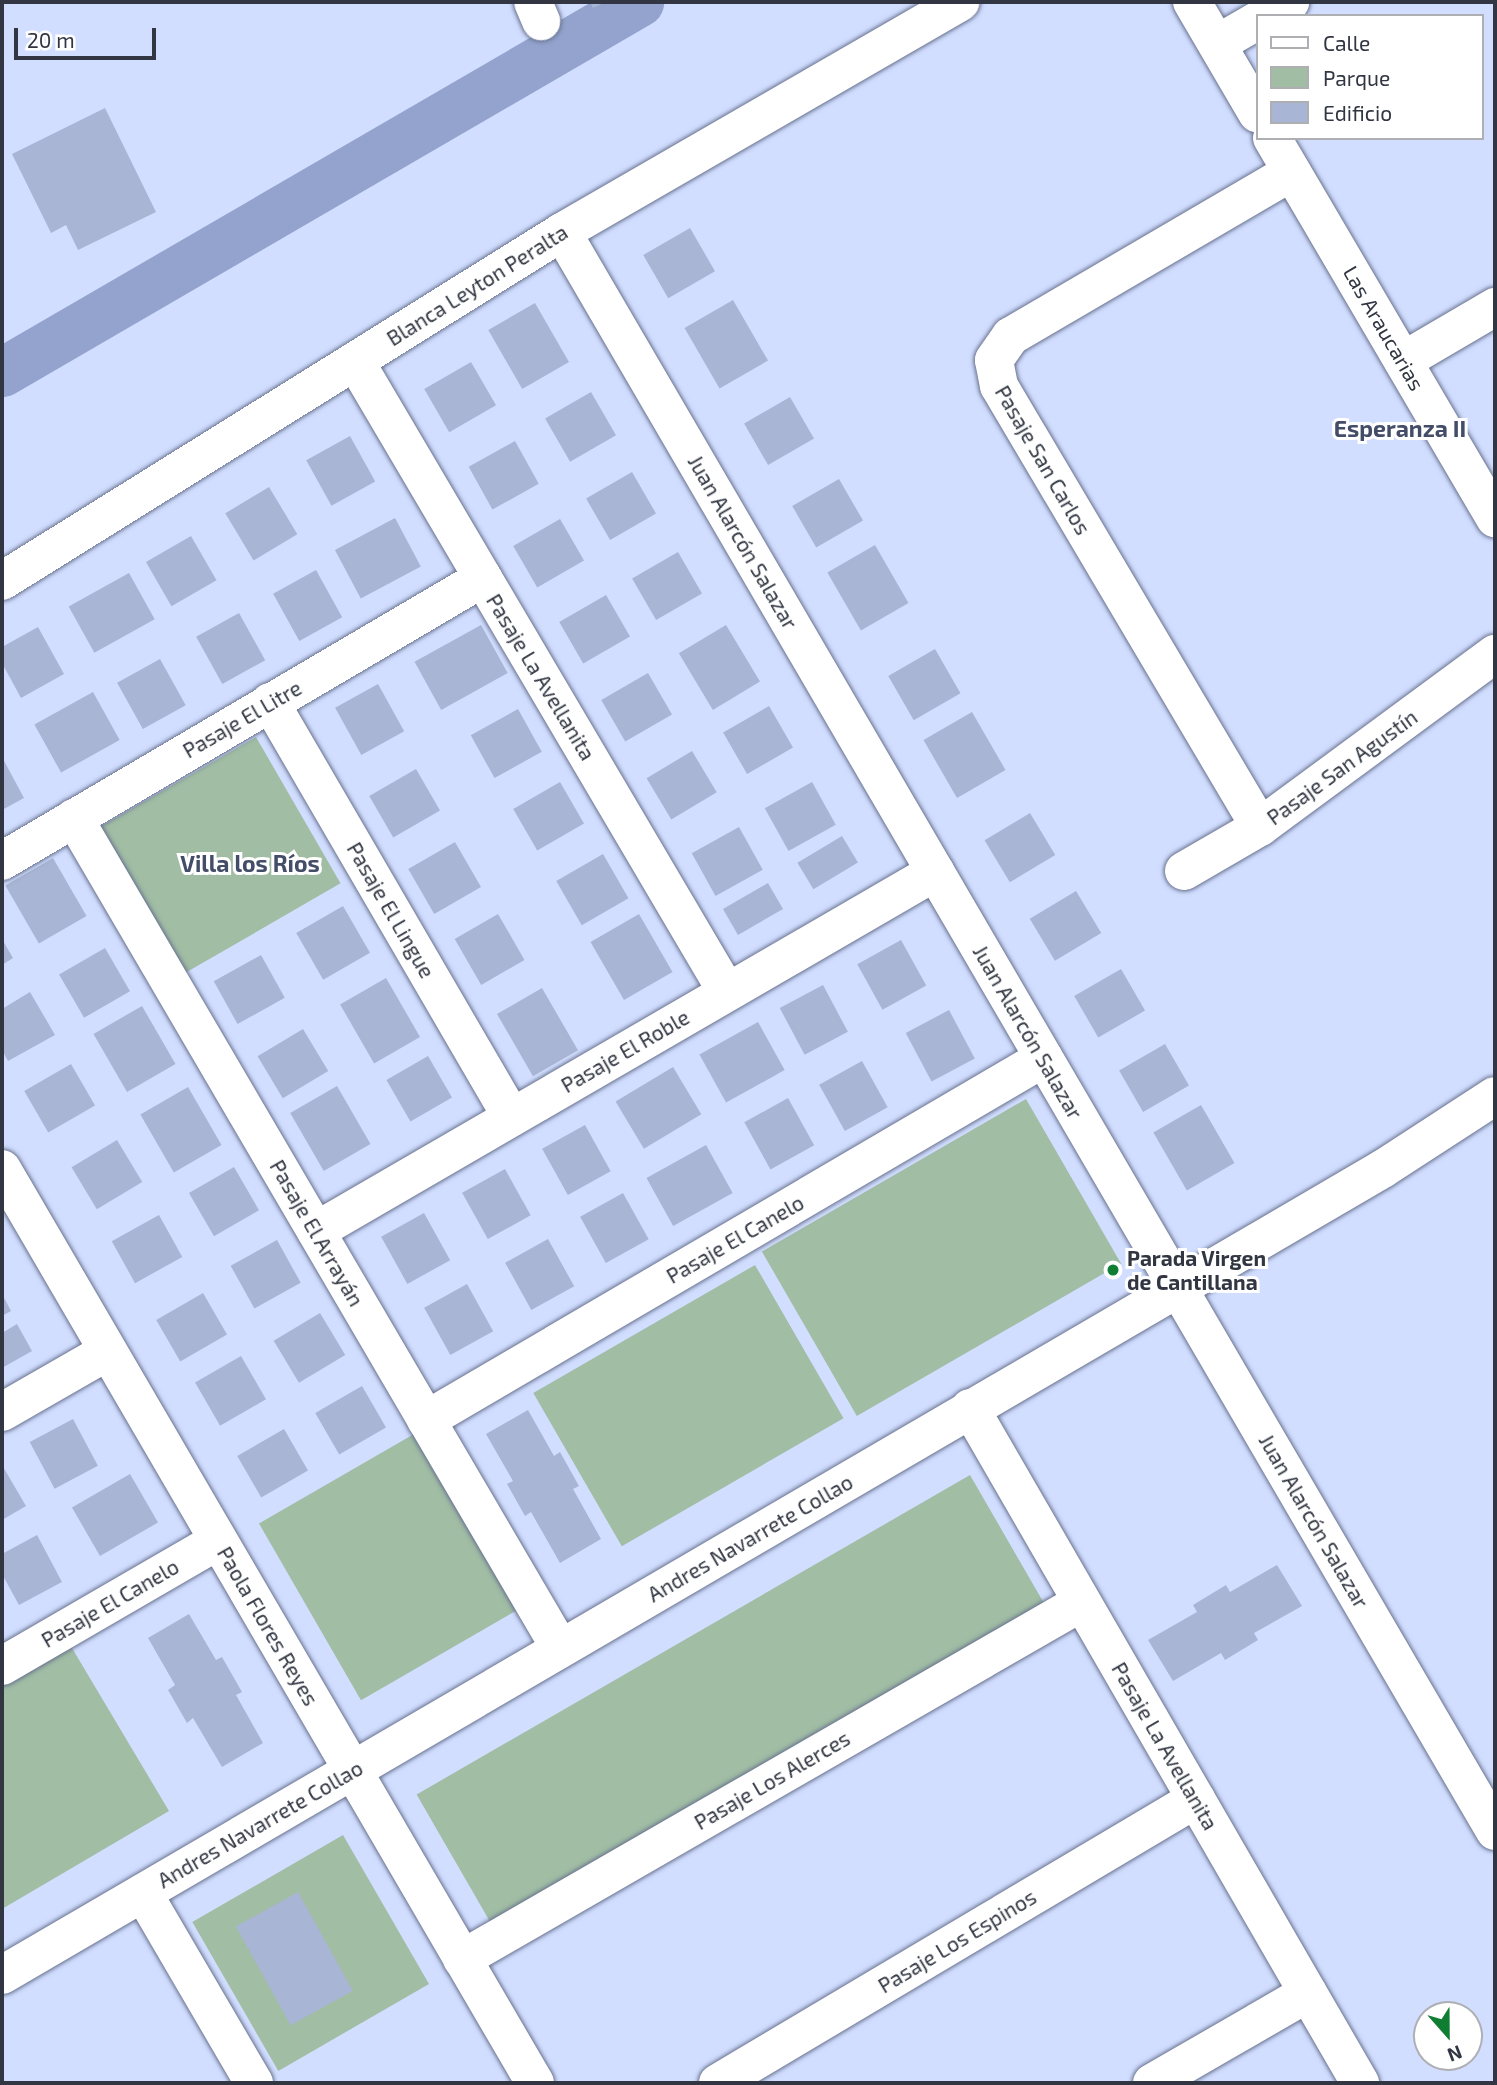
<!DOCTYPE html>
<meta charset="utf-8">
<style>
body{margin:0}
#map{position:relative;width:1497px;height:2085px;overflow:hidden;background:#d2deff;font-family:"Exo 2",sans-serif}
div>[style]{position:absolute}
.green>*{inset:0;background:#a1bda4;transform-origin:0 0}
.canal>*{height:49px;margin:-24.5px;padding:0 24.5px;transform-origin:24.5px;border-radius:24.5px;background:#93a3cd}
.building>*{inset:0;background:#a9b5d4;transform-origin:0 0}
.roads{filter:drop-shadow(0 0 2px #68728f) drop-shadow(0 0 2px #68728f)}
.street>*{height:38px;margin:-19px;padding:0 19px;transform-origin:19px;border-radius:19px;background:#fff}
.dots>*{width:19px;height:19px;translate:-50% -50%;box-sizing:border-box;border:4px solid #fff;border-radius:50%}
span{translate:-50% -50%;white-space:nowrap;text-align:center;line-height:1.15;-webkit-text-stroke:6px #fff;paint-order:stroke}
.street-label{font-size:21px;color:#313642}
.poi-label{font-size:21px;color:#313642;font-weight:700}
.left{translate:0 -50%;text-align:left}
.neighbourhood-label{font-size:23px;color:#444d68;font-weight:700}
.frame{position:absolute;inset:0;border:4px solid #313642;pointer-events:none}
.legend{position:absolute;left:1256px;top:14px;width:228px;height:126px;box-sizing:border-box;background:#fff;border:2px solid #adafb3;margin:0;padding:9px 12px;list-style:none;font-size:21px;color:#313642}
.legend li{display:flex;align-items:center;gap:14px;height:35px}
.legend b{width:35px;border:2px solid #adafb3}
.north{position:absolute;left:1413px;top:2001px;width:70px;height:70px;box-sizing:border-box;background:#fff;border:2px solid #adafb3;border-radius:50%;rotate:159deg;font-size:19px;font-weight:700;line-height:28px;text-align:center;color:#313642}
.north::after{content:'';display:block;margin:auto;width:24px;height:32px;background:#0f7d32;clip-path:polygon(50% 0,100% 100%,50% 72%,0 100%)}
.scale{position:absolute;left:14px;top:28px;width:142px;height:32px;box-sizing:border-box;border:4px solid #313642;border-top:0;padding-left:9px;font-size:21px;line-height:24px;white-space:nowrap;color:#313642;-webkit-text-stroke:5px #fff;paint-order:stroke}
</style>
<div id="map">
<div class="green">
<i style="left:256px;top:737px;width:169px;height:179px;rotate:60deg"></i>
<i style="left:1026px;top:1099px;width:190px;height:305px;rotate:60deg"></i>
<i style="left:755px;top:1265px;width:177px;height:256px;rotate:60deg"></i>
<i style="left:414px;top:1434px;width:204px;height:179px;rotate:60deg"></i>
<i style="left:970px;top:1475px;width:148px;height:639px;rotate:60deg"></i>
<i style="clip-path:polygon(69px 1643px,169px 1811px,2px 1909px,2px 1682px)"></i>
<i style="left:343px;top:1835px;width:172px;height:174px;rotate:60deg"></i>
</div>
<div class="canal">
<i style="left:2px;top:372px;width:737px;rotate:-30.15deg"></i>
</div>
<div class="building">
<i style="clip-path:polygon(590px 2px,606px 2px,593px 8px)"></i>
<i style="clip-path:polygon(105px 108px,156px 212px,78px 250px,66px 225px,51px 233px,12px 154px)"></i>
<i style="left:690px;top:228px;width:50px;height:54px;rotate:60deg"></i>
<i style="left:733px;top:300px;width:70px;height:56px;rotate:60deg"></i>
<i style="left:535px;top:303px;width:68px;height:54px;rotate:60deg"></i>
<i style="left:471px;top:362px;width:50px;height:54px;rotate:60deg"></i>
<i style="left:591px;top:392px;width:50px;height:53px;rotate:60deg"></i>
<i style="left:790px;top:397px;width:48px;height:53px;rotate:60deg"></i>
<i style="left:350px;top:436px;width:52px;height:50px;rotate:61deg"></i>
<i style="left:515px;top:441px;width:49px;height:53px;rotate:61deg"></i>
<i style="left:632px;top:472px;width:48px;height:53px;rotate:60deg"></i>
<i style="left:839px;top:479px;width:48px;height:54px;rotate:60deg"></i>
<i style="left:269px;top:487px;width:55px;height:51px;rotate:59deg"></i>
<i style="left:395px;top:518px;width:55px;height:68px;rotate:62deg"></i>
<i style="left:560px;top:519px;width:48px;height:54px;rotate:60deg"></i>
<i style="left:191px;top:536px;width:51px;height:52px;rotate:60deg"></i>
<i style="left:875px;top:545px;width:67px;height:55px;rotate:60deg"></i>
<i style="left:678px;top:552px;width:48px;height:53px;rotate:60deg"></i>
<i style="left:316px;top:570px;width:54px;height:49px;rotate:61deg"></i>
<i style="left:129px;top:573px;width:53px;height:69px;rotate:61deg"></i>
<i style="left:606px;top:595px;width:48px;height:54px;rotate:60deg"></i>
<i style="left:239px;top:613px;width:54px;height:49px;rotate:61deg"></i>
<i style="left:481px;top:625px;width:55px;height:76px;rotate:61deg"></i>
<i style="left:726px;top:625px;width:66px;height:55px;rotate:59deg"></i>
<i style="clip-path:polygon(38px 627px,64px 674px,21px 698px,2px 663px,2px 647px)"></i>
<i style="left:935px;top:649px;width:51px;height:54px;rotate:60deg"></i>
<i style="left:160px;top:659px;width:53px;height:49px;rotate:61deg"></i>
<i style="left:648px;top:673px;width:48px;height:54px;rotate:60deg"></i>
<i style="left:378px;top:684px;width:54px;height:49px;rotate:61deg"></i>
<i style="left:93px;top:692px;width:55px;height:67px;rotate:61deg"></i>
<i style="left:769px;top:706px;width:48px;height:53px;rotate:60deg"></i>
<i style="left:518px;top:709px;width:49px;height:54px;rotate:61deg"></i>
<i style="left:972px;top:712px;width:67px;height:56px;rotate:60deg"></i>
<i style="left:692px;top:751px;width:48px;height:53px;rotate:59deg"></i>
<i style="clip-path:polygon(2px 757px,24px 798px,2px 810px)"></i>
<i style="left:416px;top:769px;width:48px;height:54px;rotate:60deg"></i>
<i style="left:560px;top:782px;width:48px;height:54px;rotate:60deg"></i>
<i style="left:812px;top:782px;width:49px;height:54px;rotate:61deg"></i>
<i style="left:1030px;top:813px;width:49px;height:53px;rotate:59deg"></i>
<i style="left:739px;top:827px;width:49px;height:54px;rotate:61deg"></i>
<i style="left:842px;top:836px;width:31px;height:52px;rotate:59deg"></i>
<i style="left:455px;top:842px;width:52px;height:54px;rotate:60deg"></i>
<i style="left:603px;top:854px;width:51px;height:54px;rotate:60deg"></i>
<i style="left:53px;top:858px;width:67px;height:55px;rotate:60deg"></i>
<i style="left:768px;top:883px;width:30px;height:52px;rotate:60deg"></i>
<i style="left:1076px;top:891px;width:49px;height:54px;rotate:59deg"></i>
<i style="left:343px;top:906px;width:54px;height:54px;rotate:60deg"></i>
<i style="left:498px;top:914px;width:53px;height:50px;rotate:60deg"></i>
<i style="left:639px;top:914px;width:67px;height:56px;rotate:60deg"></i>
<i style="clip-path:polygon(2px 939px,13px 958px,2px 965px)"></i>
<i style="left:901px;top:940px;width:52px;height:50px;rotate:61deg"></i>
<i style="left:105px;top:948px;width:50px;height:53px;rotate:60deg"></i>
<i style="left:261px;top:955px;width:49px;height:54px;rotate:61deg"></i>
<i style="left:1121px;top:969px;width:48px;height:54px;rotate:60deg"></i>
<i style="left:386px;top:978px;width:68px;height:53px;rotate:60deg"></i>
<i style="left:823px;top:985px;width:53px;height:49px;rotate:62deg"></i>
<i style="left:542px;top:988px;width:72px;height:52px;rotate:60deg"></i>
<i style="clip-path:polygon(30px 992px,55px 1035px,8px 1061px,2px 1050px,2px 1009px)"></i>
<i style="left:142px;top:1006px;width:67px;height:56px;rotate:60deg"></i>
<i style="left:949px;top:1010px;width:55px;height:49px;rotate:62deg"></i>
<i style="left:758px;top:1022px;width:55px;height:67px;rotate:61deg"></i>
<i style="left:303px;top:1029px;width:49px;height:53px;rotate:59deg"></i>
<i style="left:1165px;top:1044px;width:48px;height:53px;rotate:60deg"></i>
<i style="left:428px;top:1056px;width:48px;height:48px;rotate:60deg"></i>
<i style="left:862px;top:1061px;width:53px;height:49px;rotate:61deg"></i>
<i style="left:71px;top:1064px;width:48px;height:54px;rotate:60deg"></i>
<i style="left:673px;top:1067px;width:55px;height:67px;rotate:59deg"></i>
<i style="left:337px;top:1086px;width:67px;height:54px;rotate:60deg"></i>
<i style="left:188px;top:1087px;width:67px;height:55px;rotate:60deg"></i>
<i style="left:788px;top:1098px;width:54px;height:50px;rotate:61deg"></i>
<i style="left:1201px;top:1105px;width:67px;height:55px;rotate:60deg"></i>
<i style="left:585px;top:1125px;width:53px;height:49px;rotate:61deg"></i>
<i style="left:117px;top:1140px;width:49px;height:53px;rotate:59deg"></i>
<i style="left:706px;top:1145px;width:55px;height:68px;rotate:61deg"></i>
<i style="left:234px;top:1167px;width:50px;height:52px;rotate:60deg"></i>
<i style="left:505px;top:1169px;width:53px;height:49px;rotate:61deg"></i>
<i style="left:623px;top:1193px;width:53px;height:49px;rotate:61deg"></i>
<i style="left:424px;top:1213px;width:54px;height:49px;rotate:61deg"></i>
<i style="left:159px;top:1215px;width:48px;height:54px;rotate:61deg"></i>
<i style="left:548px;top:1239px;width:54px;height:49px;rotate:61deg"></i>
<i style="left:277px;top:1240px;width:49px;height:53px;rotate:61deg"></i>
<i style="left:467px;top:1284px;width:54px;height:49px;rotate:61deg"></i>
<i style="left:203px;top:1293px;width:48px;height:54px;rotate:60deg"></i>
<i style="clip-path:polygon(2px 1294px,11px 1311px,2px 1316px)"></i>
<i style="left:320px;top:1313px;width:49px;height:54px;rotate:59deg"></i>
<i style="clip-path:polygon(17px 1324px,32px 1351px,2px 1368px,2px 1333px)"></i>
<i style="left:241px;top:1356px;width:50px;height:53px;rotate:60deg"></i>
<i style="left:362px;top:1386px;width:48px;height:54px;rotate:60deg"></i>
<i style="clip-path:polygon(528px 1410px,554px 1456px,560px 1452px,579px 1486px,573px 1489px,601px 1539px,560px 1563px,531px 1512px,525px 1516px,507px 1484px,513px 1481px,486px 1434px)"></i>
<i style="left:73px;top:1419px;width:53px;height:49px;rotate:62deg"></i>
<i style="left:284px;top:1429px;width:48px;height:54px;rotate:60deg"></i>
<i style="clip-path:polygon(2px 1465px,26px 1506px,2px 1520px)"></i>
<i style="left:130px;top:1474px;width:56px;height:67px;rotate:60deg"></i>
<i style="clip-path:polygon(37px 1535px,62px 1582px,19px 1605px,2px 1574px,2px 1554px)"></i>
<i style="clip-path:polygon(1277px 1565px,1302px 1606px,1254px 1633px,1258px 1640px,1225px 1660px,1221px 1653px,1173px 1681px,1148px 1640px,1197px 1612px,1193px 1605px,1226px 1585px,1230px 1592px)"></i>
<i style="clip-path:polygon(189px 1614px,216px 1660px,222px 1657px,242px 1692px,236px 1695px,263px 1743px,222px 1767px,193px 1718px,187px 1723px,168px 1690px,175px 1685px,148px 1638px)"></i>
<i style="left:298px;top:1892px;width:113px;height:71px;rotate:61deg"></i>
</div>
<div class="roads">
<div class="street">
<i style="left:533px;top:2px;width:21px;rotate:67deg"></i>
<i style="left:1192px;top:2px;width:129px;rotate:59.6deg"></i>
<i style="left:1266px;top:16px;width:28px;rotate:-30deg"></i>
<i style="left:1217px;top:44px;width:46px;rotate:-29.9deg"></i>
<i style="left:1272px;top:138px;width:441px;rotate:59.6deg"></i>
<i style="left:562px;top:232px;width:1851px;rotate:59.74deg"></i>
<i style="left:355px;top:361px;width:732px;rotate:59.48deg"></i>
<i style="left:1403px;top:361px;width:107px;rotate:-30.4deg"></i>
<i style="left:2px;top:581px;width:660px;rotate:-31.93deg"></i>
<i style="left:562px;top:232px;width:460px;rotate:-30deg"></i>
<i style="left:270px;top:702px;width:480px;rotate:59.8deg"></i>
<i style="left:74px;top:818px;width:962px;rotate:59.65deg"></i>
<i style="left:1260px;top:827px;width:512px;rotate:-120.62deg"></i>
<i style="left:999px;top:386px;width:26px;rotate:-101deg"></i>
<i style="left:994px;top:360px;width:29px;rotate:-55deg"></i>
<i style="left:1011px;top:336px;width:325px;rotate:-30.3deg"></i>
<i style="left:2px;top:861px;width:558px;rotate:-30.47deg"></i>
<i style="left:1184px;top:871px;width:88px;rotate:-30.1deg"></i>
<i style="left:1260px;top:827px;width:292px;rotate:-36.4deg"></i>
<i style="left:2px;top:1169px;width:1058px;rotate:59.75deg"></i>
<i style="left:316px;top:1231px;width:716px;rotate:-30.11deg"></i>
<i style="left:970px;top:1408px;width:780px;rotate:59.98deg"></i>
<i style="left:2px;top:1412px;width:122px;rotate:-29.9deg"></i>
<i style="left:426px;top:1420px;width:716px;rotate:-30.36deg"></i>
<i style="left:2px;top:1666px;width:250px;rotate:-30.1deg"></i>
<i style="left:143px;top:1893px;width:220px;rotate:59.7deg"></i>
<i style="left:462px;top:1959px;width:715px;rotate:-29.93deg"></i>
<i style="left:2px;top:1975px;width:1600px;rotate:-30.28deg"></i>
<i style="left:1384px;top:1168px;width:132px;rotate:-33deg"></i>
<i style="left:718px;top:2083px;width:556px;rotate:-30.72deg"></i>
<i style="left:1152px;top:2083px;width:180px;rotate:-30deg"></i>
</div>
</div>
<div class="dots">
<i style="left:1113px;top:1270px;background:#0f7d32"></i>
</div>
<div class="street-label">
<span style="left:477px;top:285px;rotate:-32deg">Blanca Leyton Peralta</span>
<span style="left:1384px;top:328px;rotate:60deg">Las Araucarias</span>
<span style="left:1043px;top:460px;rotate:60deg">Pasaje San Carlos</span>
<span style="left:743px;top:542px;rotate:60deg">Juan Alarcón Salazar</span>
<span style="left:541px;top:677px;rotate:59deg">Pasaje La Avellanita</span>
<span style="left:242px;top:719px;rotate:-30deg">Pasaje El Litre</span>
<span style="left:1342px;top:767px;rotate:-36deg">Pasaje San Agustín</span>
<span style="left:391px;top:910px;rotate:60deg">Pasaje El Lingue</span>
<span style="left:1028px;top:1032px;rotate:60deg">Juan Alarcón Salazar</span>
<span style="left:625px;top:1051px;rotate:-30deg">Pasaje El Roble</span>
<span style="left:317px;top:1233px;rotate:60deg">Pasaje El Arrayán</span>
<span style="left:735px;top:1239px;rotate:-30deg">Pasaje El Canelo</span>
<span style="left:1314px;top:1521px;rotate:60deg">Juan Alarcón Salazar</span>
<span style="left:750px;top:1538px;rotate:-30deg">Andres Navarrete Collao</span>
<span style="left:110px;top:1603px;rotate:-30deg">Pasaje El Canelo</span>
<span style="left:268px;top:1626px;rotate:60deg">Paola Flores Reyes</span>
<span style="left:1165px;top:1746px;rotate:60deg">Pasaje La Avellanita</span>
<span style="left:772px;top:1780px;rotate:-30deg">Pasaje Los Alerces</span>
<span style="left:260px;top:1824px;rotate:-30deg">Andres Navarrete Collao</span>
<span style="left:957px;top:1941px;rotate:-31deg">Pasaje Los Espinos</span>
</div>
<div class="poi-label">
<span class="left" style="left:1127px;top:1270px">Parada Virgen<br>de Cantillana</span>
</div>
<div class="neighbourhood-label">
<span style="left:1400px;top:428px">Esperanza II</span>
<span style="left:250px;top:863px">Villa los Ríos</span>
</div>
<div class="frame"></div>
<ul class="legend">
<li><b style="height:9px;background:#fff"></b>Calle</li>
<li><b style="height:19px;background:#a1bda4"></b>Parque</li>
<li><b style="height:19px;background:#a9b5d4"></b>Edificio</li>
</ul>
<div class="north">N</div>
<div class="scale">20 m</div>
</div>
